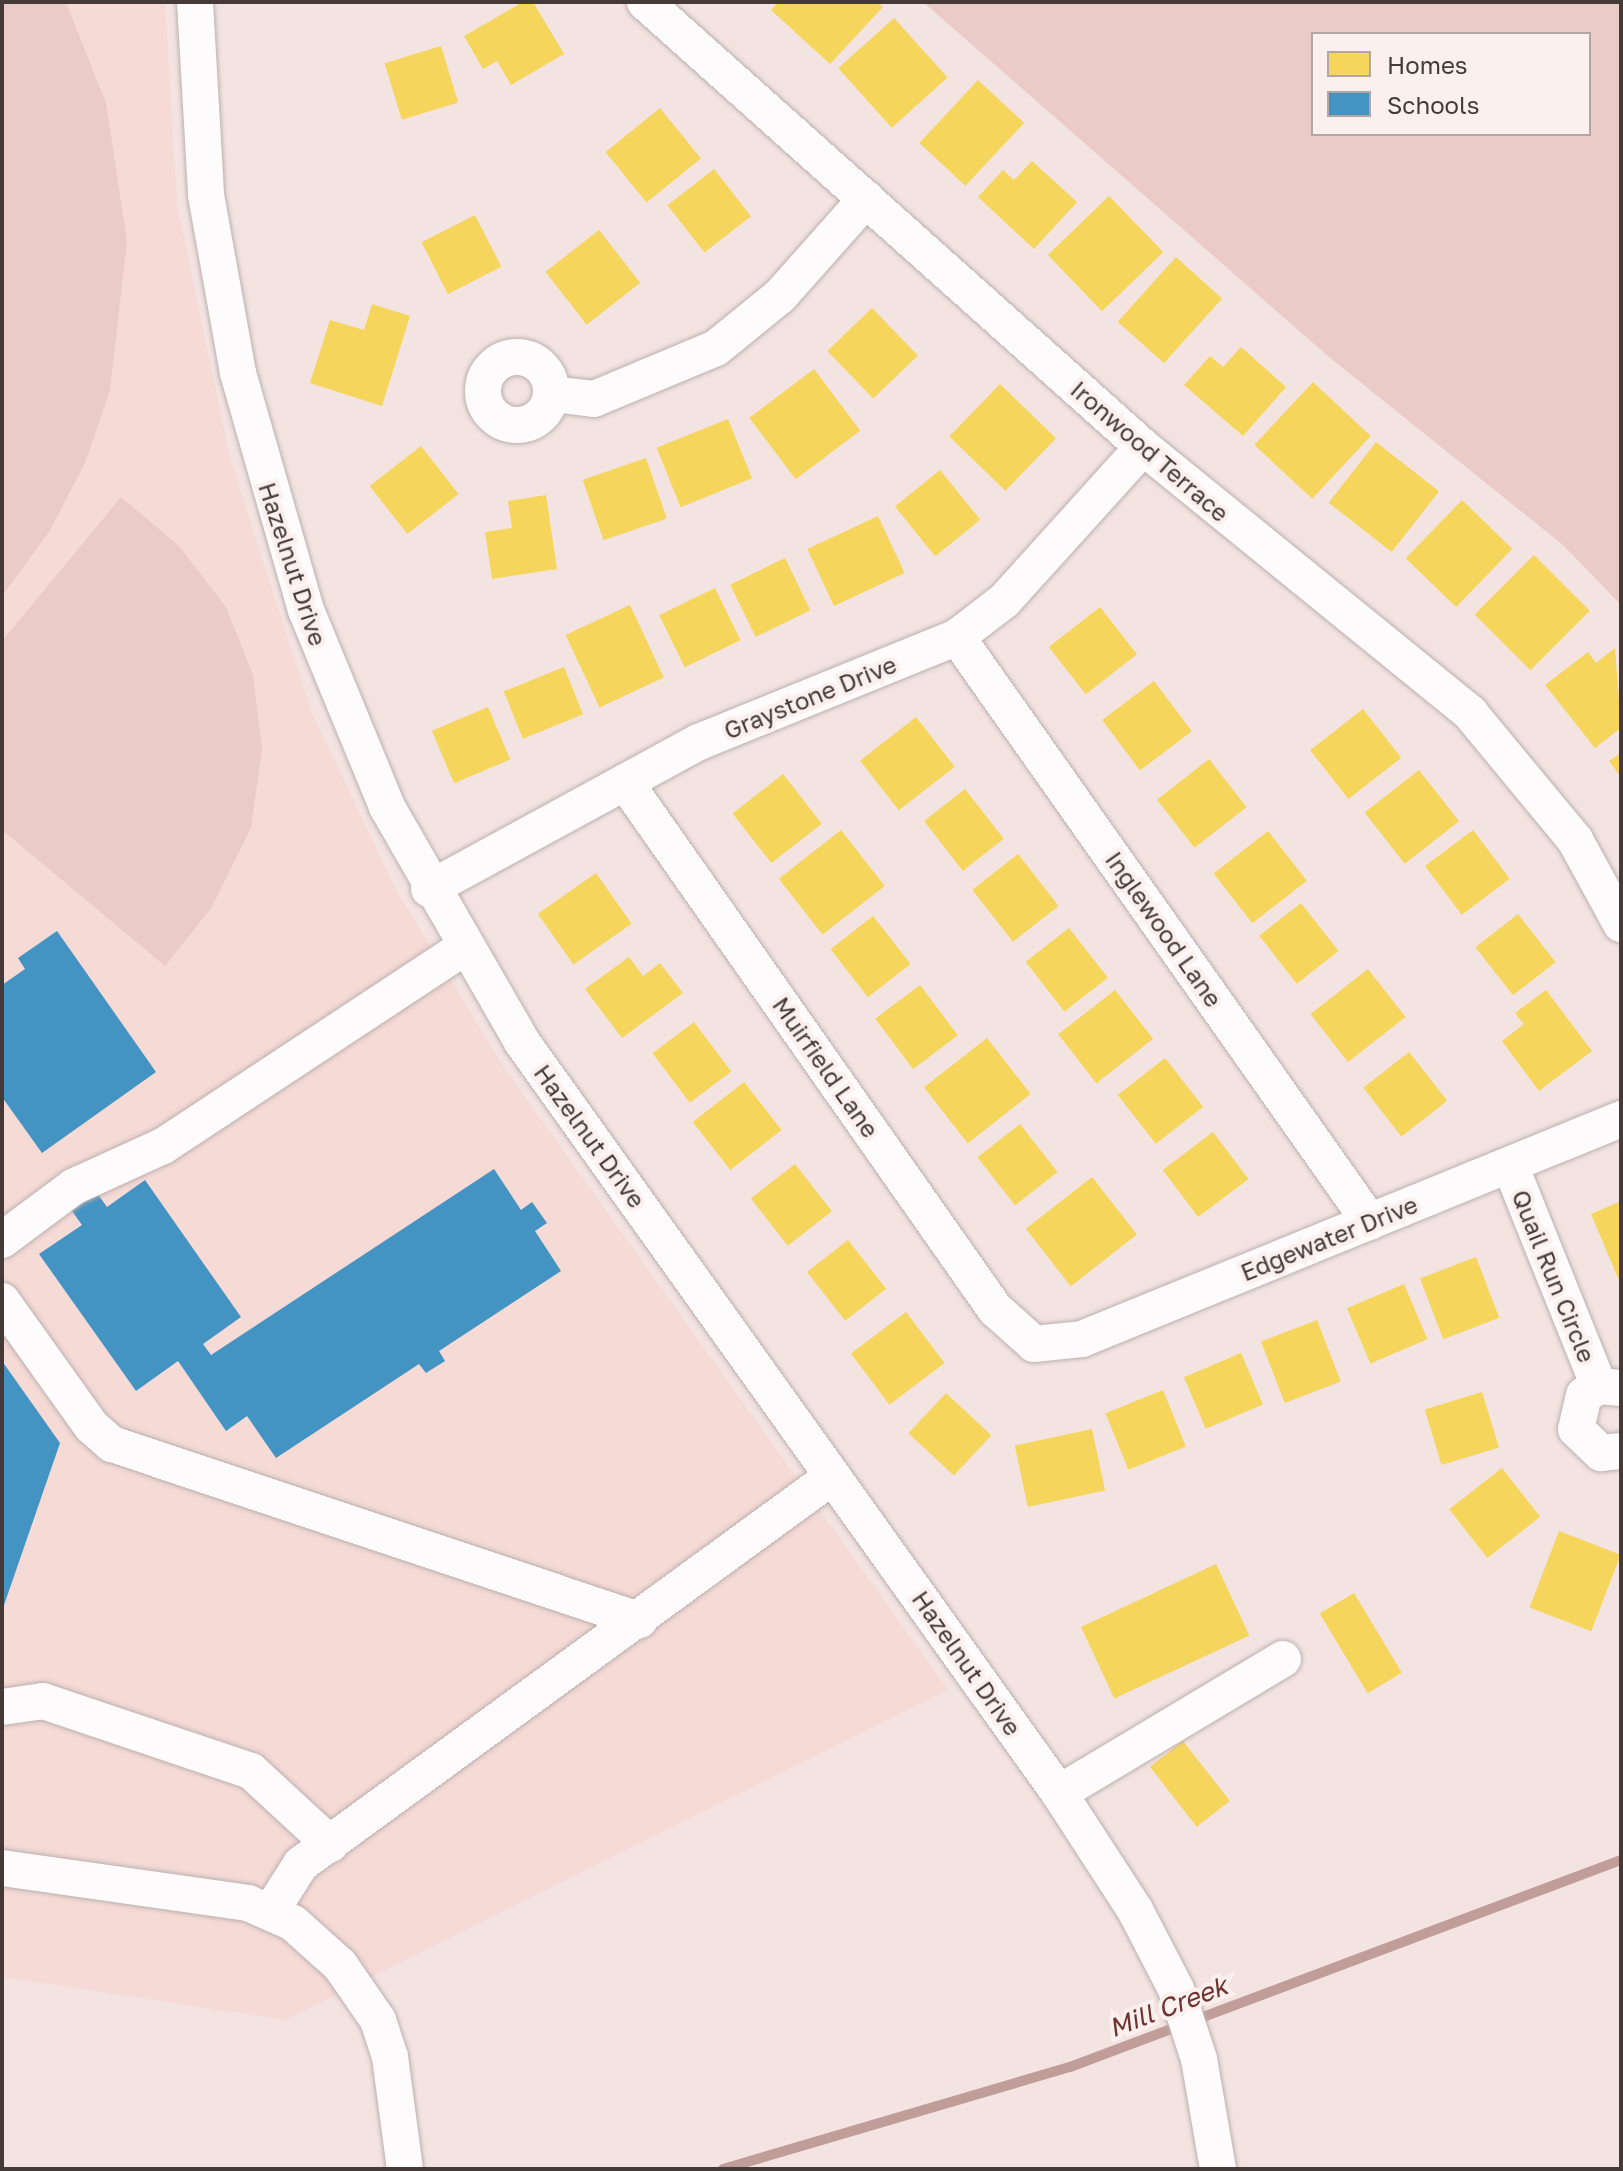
<!DOCTYPE html>
<style>
body{margin:0}
#map{position:relative;width:1623px;height:2171px;overflow:hidden;background:#f3e4e2;font-family:"Golos Text",sans-serif}
div>[style]{position:absolute}
.built>*{inset:0;background:#f5dad6}
.green>*{inset:0;background:#ebcbc8}
.homes>*{inset:0;background:#f6d55c;transform-origin:0 0}
.schools>*{inset:0;background:#4393c3}
.stream>*{height:10px;margin:-5px;padding:0 5px;transform-origin:5px;border-radius:5px;background:#c09d98}
.roads{filter:drop-shadow(0 0 2px #bcb0ae) drop-shadow(0 0 2px #bcb0ae)}
.minor>*{height:36px;margin:-18px;padding:0 18px;transform-origin:18px;border-radius:18px;background:#fdfbfb}
.minor>.ring{margin:-18px;padding:0;box-sizing:content-box;background:none;border:36px solid #fdfbfb;border-radius:50%}
span{translate:-50% -50%;white-space:nowrap;text-align:center;line-height:1.15;-webkit-text-stroke:8px #fbf0ee;paint-order:stroke}
.street-label{font-size:24px;color:#453a38}
.water-label{font-size:26px;color:#6f332f;font-style:italic}
.frame{position:absolute;inset:0;border:4px solid #453a38;pointer-events:none}
.legend{position:absolute;left:1311px;top:32px;width:280px;height:104px;box-sizing:border-box;background:#fbf0ee;border:2px solid #b2a7a5;margin:0;padding:10px 14px;list-style:none;font-size:24px;color:#453a38}
.legend li{display:flex;align-items:center;gap:16px;height:40px}
.legend b{width:40px;border:2px solid #b2a7a5}
</style>
<div id="map">
<div class="built">
<i style="clip-path:polygon(2px 2px,165px 2px,177px 204px,230px 458px,311px 711px,396px 890px,504px 1068px,948px 1690px,286px 2020px,2px 1977px)"></i>
</div>
<div class="green">
<i style="clip-path:polygon(2px 2px,66px 2px,106px 103px,127px 241px,110px 391px,85px 463px,49px 532px,2px 596px)"></i>
<i style="clip-path:polygon(evenodd,923px 2px,1621px 2px,1621px 605px,1563px 545px,1329px 357px,923px 2px,1313px 34px,1589px 34px,1589px 134px,1313px 134px,1313px 34px)"></i>
<i style="clip-path:polygon(121px 497px,179px 546px,226px 607px,253px 675px,262px 749px,251px 828px,212px 907px,165px 966px,2px 830px,2px 641px)"></i>
</div>
<div class="homes">
<i style="clip-path:polygon(523px 2px,533px 2px,564px 54px,511px 85px,497px 61px,483px 69px,464px 36px)"></i>
<i style="clip-path:polygon(778px 2px,877px 2px,883px 7px,830px 64px,771px 10px)"></i>
<i style="left:894px;top:18px;width:80px;height:75px;rotate:48deg"></i>
<i style="left:441px;top:46px;width:59px;height:59px;rotate:73deg"></i>
<i style="left:978px;top:80px;width:63px;height:86px;rotate:43deg"></i>
<i style="left:660px;top:108px;width:65px;height:70px;rotate:51deg"></i>
<i style="clip-path:polygon(1032px 161px,1077px 202px,1034px 249px,978px 197px,1003px 170px,1014px 180px)"></i>
<i style="left:714px;top:169px;width:60px;height:59px;rotate:52deg"></i>
<i style="left:1109px;top:196px;width:78px;height:85px;rotate:46deg"></i>
<i style="left:475px;top:215px;width:58px;height:60px;rotate:63deg"></i>
<i style="left:599px;top:230px;width:67px;height:68px;rotate:52deg"></i>
<i style="left:1176px;top:257px;width:62px;height:87px;rotate:42deg"></i>
<i style="clip-path:polygon(372px 304px,410px 316px,382px 406px,310px 383px,330px 320px,364px 330px)"></i>
<i style="left:872px;top:308px;width:66px;height:62px;rotate:46deg"></i>
<i style="clip-path:polygon(1241px 347px,1286px 387px,1243px 436px,1184px 385px,1210px 356px,1223px 367px)"></i>
<i style="left:814px;top:369px;width:77px;height:81px;rotate:53deg"></i>
<i style="left:1313px;top:382px;width:79px;height:86px;rotate:43deg"></i>
<i style="left:1000px;top:384px;width:78px;height:73px;rotate:44deg"></i>
<i style="left:728px;top:419px;width:64px;height:77px;rotate:68deg"></i>
<i style="left:1376px;top:442px;width:80px;height:77px;rotate:38deg"></i>
<i style="left:421px;top:446px;width:61px;height:65px;rotate:52deg"></i>
<i style="left:646px;top:458px;width:64px;height:67px;rotate:71deg"></i>
<i style="left:940px;top:470px;width:64px;height:58px;rotate:51deg"></i>
<i style="clip-path:polygon(546px 495px,557px 569px,492px 579px,485px 532px,512px 528px,508px 501px)"></i>
<i style="left:1462px;top:500px;width:70px;height:81px;rotate:44deg"></i>
<i style="left:878px;top:516px;width:63px;height:78px;rotate:65deg"></i>
<i style="left:1534px;top:555px;width:79px;height:84px;rotate:45deg"></i>
<i style="left:785px;top:558px;width:58px;height:61px;rotate:64deg"></i>
<i style="left:715px;top:588px;width:58px;height:62px;rotate:64deg"></i>
<i style="left:630px;top:605px;width:80px;height:71px;rotate:65deg"></i>
<i style="left:1100px;top:607px;width:60px;height:65px;rotate:52deg"></i>
<i style="clip-path:polygon(1615px 648px,1621px 728px,1595px 748px,1545px 685px,1588px 652px,1596px 663px)"></i>
<i style="left:564px;top:667px;width:51px;height:65px;rotate:68deg"></i>
<i style="left:1154px;top:681px;width:63px;height:65px;rotate:53deg"></i>
<i style="left:488px;top:707px;width:57px;height:61px;rotate:67deg"></i>
<i style="left:1363px;top:709px;width:62px;height:67px;rotate:52deg"></i>
<i style="left:916px;top:717px;width:63px;height:71px;rotate:52deg"></i>
<i style="clip-path:polygon(1621px 753px,1621px 777px,1609px 761px)"></i>
<i style="left:1209px;top:759px;width:61px;height:66px;rotate:52deg"></i>
<i style="left:1419px;top:770px;width:65px;height:69px;rotate:52deg"></i>
<i style="left:783px;top:774px;width:63px;height:64px;rotate:52deg"></i>
<i style="left:965px;top:789px;width:63px;height:52px;rotate:52deg"></i>
<i style="left:841px;top:830px;width:71px;height:79px;rotate:52deg"></i>
<i style="left:1473px;top:830px;width:61px;height:60px;rotate:53deg"></i>
<i style="left:1268px;top:831px;width:63px;height:69px;rotate:52deg"></i>
<i style="left:1018px;top:854px;width:66px;height:58px;rotate:52deg"></i>
<i style="left:596px;top:873px;width:62px;height:71px;rotate:55deg"></i>
<i style="left:1301px;top:903px;width:61px;height:53px;rotate:52deg"></i>
<i style="left:1518px;top:914px;width:61px;height:54px;rotate:52deg"></i>
<i style="left:873px;top:916px;width:61px;height:54px;rotate:52deg"></i>
<i style="left:1069px;top:928px;width:63px;height:55px;rotate:52deg"></i>
<i style="clip-path:polygon(629px 957px,643px 976px,660px 963px,683px 993px,622px 1038px,585px 989px)"></i>
<i style="left:1368px;top:969px;width:61px;height:73px;rotate:52deg"></i>
<i style="left:920px;top:985px;width:63px;height:56px;rotate:53deg"></i>
<i style="left:1115px;top:990px;width:62px;height:72px;rotate:52deg"></i>
<i style="clip-path:polygon(1546px 990px,1592px 1051px,1539px 1091px,1502px 1041px,1524px 1024px,1515px 1013px)"></i>
<i style="left:694px;top:1022px;width:62px;height:52px;rotate:53deg"></i>
<i style="left:987px;top:1038px;width:71px;height:80px;rotate:52deg"></i>
<i style="left:1409px;top:1052px;width:62px;height:58px;rotate:52deg"></i>
<i style="left:1165px;top:1058px;width:62px;height:60px;rotate:52deg"></i>
<i style="left:744px;top:1082px;width:61px;height:65px;rotate:52deg"></i>
<i style="left:1020px;top:1124px;width:61px;height:54px;rotate:52deg"></i>
<i style="left:1213px;top:1132px;width:59px;height:63px;rotate:53deg"></i>
<i style="left:795px;top:1164px;width:60px;height:56px;rotate:52deg"></i>
<i style="left:1092px;top:1177px;width:73px;height:84px;rotate:52deg"></i>
<i style="clip-path:polygon(1621px 1201px,1621px 1277px,1618px 1278px,1591px 1214px)"></i>
<i style="left:848px;top:1240px;width:62px;height:52px;rotate:52deg"></i>
<i style="left:1476px;top:1257px;width:65px;height:60px;rotate:69deg"></i>
<i style="left:1404px;top:1284px;width:60px;height:62px;rotate:67deg"></i>
<i style="left:906px;top:1312px;width:64px;height:69px;rotate:53deg"></i>
<i style="left:1317px;top:1320px;width:66px;height:60px;rotate:69deg"></i>
<i style="left:1241px;top:1353px;width:56px;height:62px;rotate:67deg"></i>
<i style="left:1163px;top:1390px;width:61px;height:62px;rotate:68deg"></i>
<i style="left:1482px;top:1392px;width:58px;height:60px;rotate:73deg"></i>
<i style="left:946px;top:1393px;width:62px;height:55px;rotate:43deg"></i>
<i style="left:1092px;top:1429px;width:63px;height:79px;rotate:78deg"></i>
<i style="left:1502px;top:1468px;width:62px;height:67px;rotate:52deg"></i>
<i style="left:1559px;top:1531px;width:66px;height:82px;rotate:21deg"></i>
<i style="left:1216px;top:1564px;width:79px;height:149px;rotate:65deg"></i>
<i style="left:1354px;top:1593px;width:93px;height:40px;rotate:59deg"></i>
<i style="left:1183px;top:1741px;width:76px;height:42px;rotate:52deg"></i>
</div>
<div class="schools">
<i style="clip-path:polygon(57px 931px,156px 1072px,42px 1153px,2px 1097px,2px 985px,25px 969px,18px 958px)"></i>
<i style="clip-path:polygon(494px 1169px,521px 1210px,532px 1202px,547px 1223px,535px 1231px,561px 1271px,439px 1351px,445px 1361px,426px 1373px,419px 1364px,276px 1458px,247px 1416px,226px 1431px,178px 1361px,136px 1391px,39px 1254px,82px 1225px,72px 1211px,97px 1193px,107px 1207px,145px 1180px,241px 1317px,203px 1344px,211px 1355px)"></i>
<i style="clip-path:polygon(2px 1361px,60px 1443px,2px 1611px)"></i>
</div>
<div class="stream">
<i style="left:723px;top:2169px;width:362px;rotate:-16.4deg"></i>
<i style="left:1070px;top:2067px;width:589px;rotate:-20.59deg"></i>
</div>
<div class="roads">
<div class="minor">
<i style="left:195px;top:2px;width:193px;rotate:86.7deg"></i>
<i style="left:206px;top:195px;width:181px;rotate:79.8deg"></i>
<i style="left:238px;top:373px;width:247px;rotate:74deg"></i>
<i style="left:306px;top:610px;width:213px;rotate:67.6deg"></i>
<i style="left:387px;top:807px;width:271px;rotate:60.1deg"></i>
<i style="left:522px;top:1042px;width:923px;rotate:54.43deg"></i>
<i style="left:1059px;top:1793px;width:140px;rotate:57deg"></i>
<i style="left:1135px;top:1910px;width:89px;rotate:62.6deg"></i>
<i style="left:1176px;top:1989px;width:74px;rotate:71.8deg"></i>
<i style="left:1199px;top:2059px;width:112px;rotate:80.2deg"></i>
<i style="left:645px;top:2px;width:668px;rotate:41.78deg"></i>
<i style="left:1143px;top:447px;width:422px;rotate:39.1deg"></i>
<i style="left:1470px;top:713px;width:165px;rotate:50.4deg"></i>
<i style="left:1575px;top:840px;width:96px;rotate:61.3deg"></i>
<i class="ring" style="left:483px;top:357px;width:32px;height:32px"></i>
<i style="left:552px;top:394px;width:42px;rotate:6.8deg"></i>
<i style="left:594px;top:399px;width:132px;rotate:-22.7deg"></i>
<i style="left:716px;top:348px;width:82px;rotate:-39.1deg"></i>
<i style="left:780px;top:296px;width:130px;rotate:-48.4deg"></i>
<i style="left:957px;top:637px;width:716px;rotate:54.78deg"></i>
<i style="left:625px;top:782px;width:644px;rotate:54.93deg"></i>
<i style="left:995px;top:1309px;width:52px;rotate:41.9deg"></i>
<i style="left:1034px;top:1344px;width:48px;rotate:-5.9deg"></i>
<i style="left:1082px;top:1339px;width:582px;rotate:-22.2deg"></i>
<i style="left:429px;top:889px;width:307px;rotate:-28.6deg"></i>
<i style="left:699px;top:742px;width:279px;rotate:-22.1deg"></i>
<i style="left:957px;top:637px;width:59px;rotate:-37.5deg"></i>
<i style="left:1004px;top:601px;width:207px;rotate:-47.9deg"></i>
<i style="left:1510px;top:1165px;width:238px;rotate:68.1deg"></i>
<i style="left:2px;top:1240px;width:89px;rotate:-36.7deg"></i>
<i style="left:73px;top:1187px;width:99px;rotate:-24.5deg"></i>
<i style="left:163px;top:1146px;width:359px;rotate:-33.4deg"></i>
<i style="left:2px;top:1301px;width:153px;rotate:54.5deg"></i>
<i style="left:91px;top:1426px;width:28px;rotate:41deg"></i>
<i style="left:112px;top:1444px;width:556px;rotate:18.47deg"></i>
<i style="left:1621px;top:1388px;width:22px;rotate:-175deg"></i>
<i style="left:1599px;top:1386px;width:17px;rotate:149deg"></i>
<i style="left:1584px;top:1395px;width:35px;rotate:103deg"></i>
<i style="left:1576px;top:1429px;width:35px;rotate:44deg"></i>
<i style="left:1601px;top:1453px;width:20px;rotate:-6deg"></i>
<i style="left:2px;top:1707px;width:41px;rotate:-8.3deg"></i>
<i style="left:43px;top:1701px;width:219px;rotate:18.6deg"></i>
<i style="left:251px;top:1771px;width:108px;rotate:42.7deg"></i>
<i style="left:1059px;top:1793px;width:261px;rotate:-30.9deg"></i>
<i style="left:2px;top:1868px;width:248px;rotate:8.1deg"></i>
<i style="left:248px;top:1903px;width:49px;rotate:24deg"></i>
<i style="left:293px;top:1923px;width:63px;rotate:41.8deg"></i>
<i style="left:340px;top:1965px;width:67px;rotate:55.4deg"></i>
<i style="left:378px;top:2020px;width:39px;rotate:72deg"></i>
<i style="left:390px;top:2057px;width:113px;rotate:82.4deg"></i>
<i style="left:271px;top:1911px;width:56px;rotate:-57.4deg"></i>
<i style="left:301px;top:1864px;width:658px;rotate:-36.1deg"></i>
</div>
</div>
<div class="street-label">
<span style="left:1150px;top:451px;rotate:41deg">Ironwood Terrace</span>
<span style="left:293px;top:564px;rotate:72deg">Hazelnut Drive</span>
<span style="left:810px;top:697px;rotate:-22deg">Graystone Drive</span>
<span style="left:1164px;top:929px;rotate:55deg">Inglewood Lane</span>
<span style="left:826px;top:1067px;rotate:55deg">Muirfield Lane</span>
<span style="left:590px;top:1136px;rotate:54deg">Hazelnut Drive</span>
<span style="left:1329px;top:1238px;rotate:-22deg">Edgewater Drive</span>
<span style="left:1554px;top:1276px;rotate:68deg">Quail Run Circle</span>
<span style="left:967px;top:1663px;rotate:55deg">Hazelnut Drive</span>
</div>
<div class="water-label">
<span style="left:1168px;top:2007px;rotate:-21deg">Mill Creek</span>
</div>
<div class="frame"></div>
<ul class="legend">
<li><b style="height:22px;background:#f6d55c"></b>Homes</li>
<li><b style="height:22px;background:#4393c3"></b>Schools</li>
</ul>
</div>
